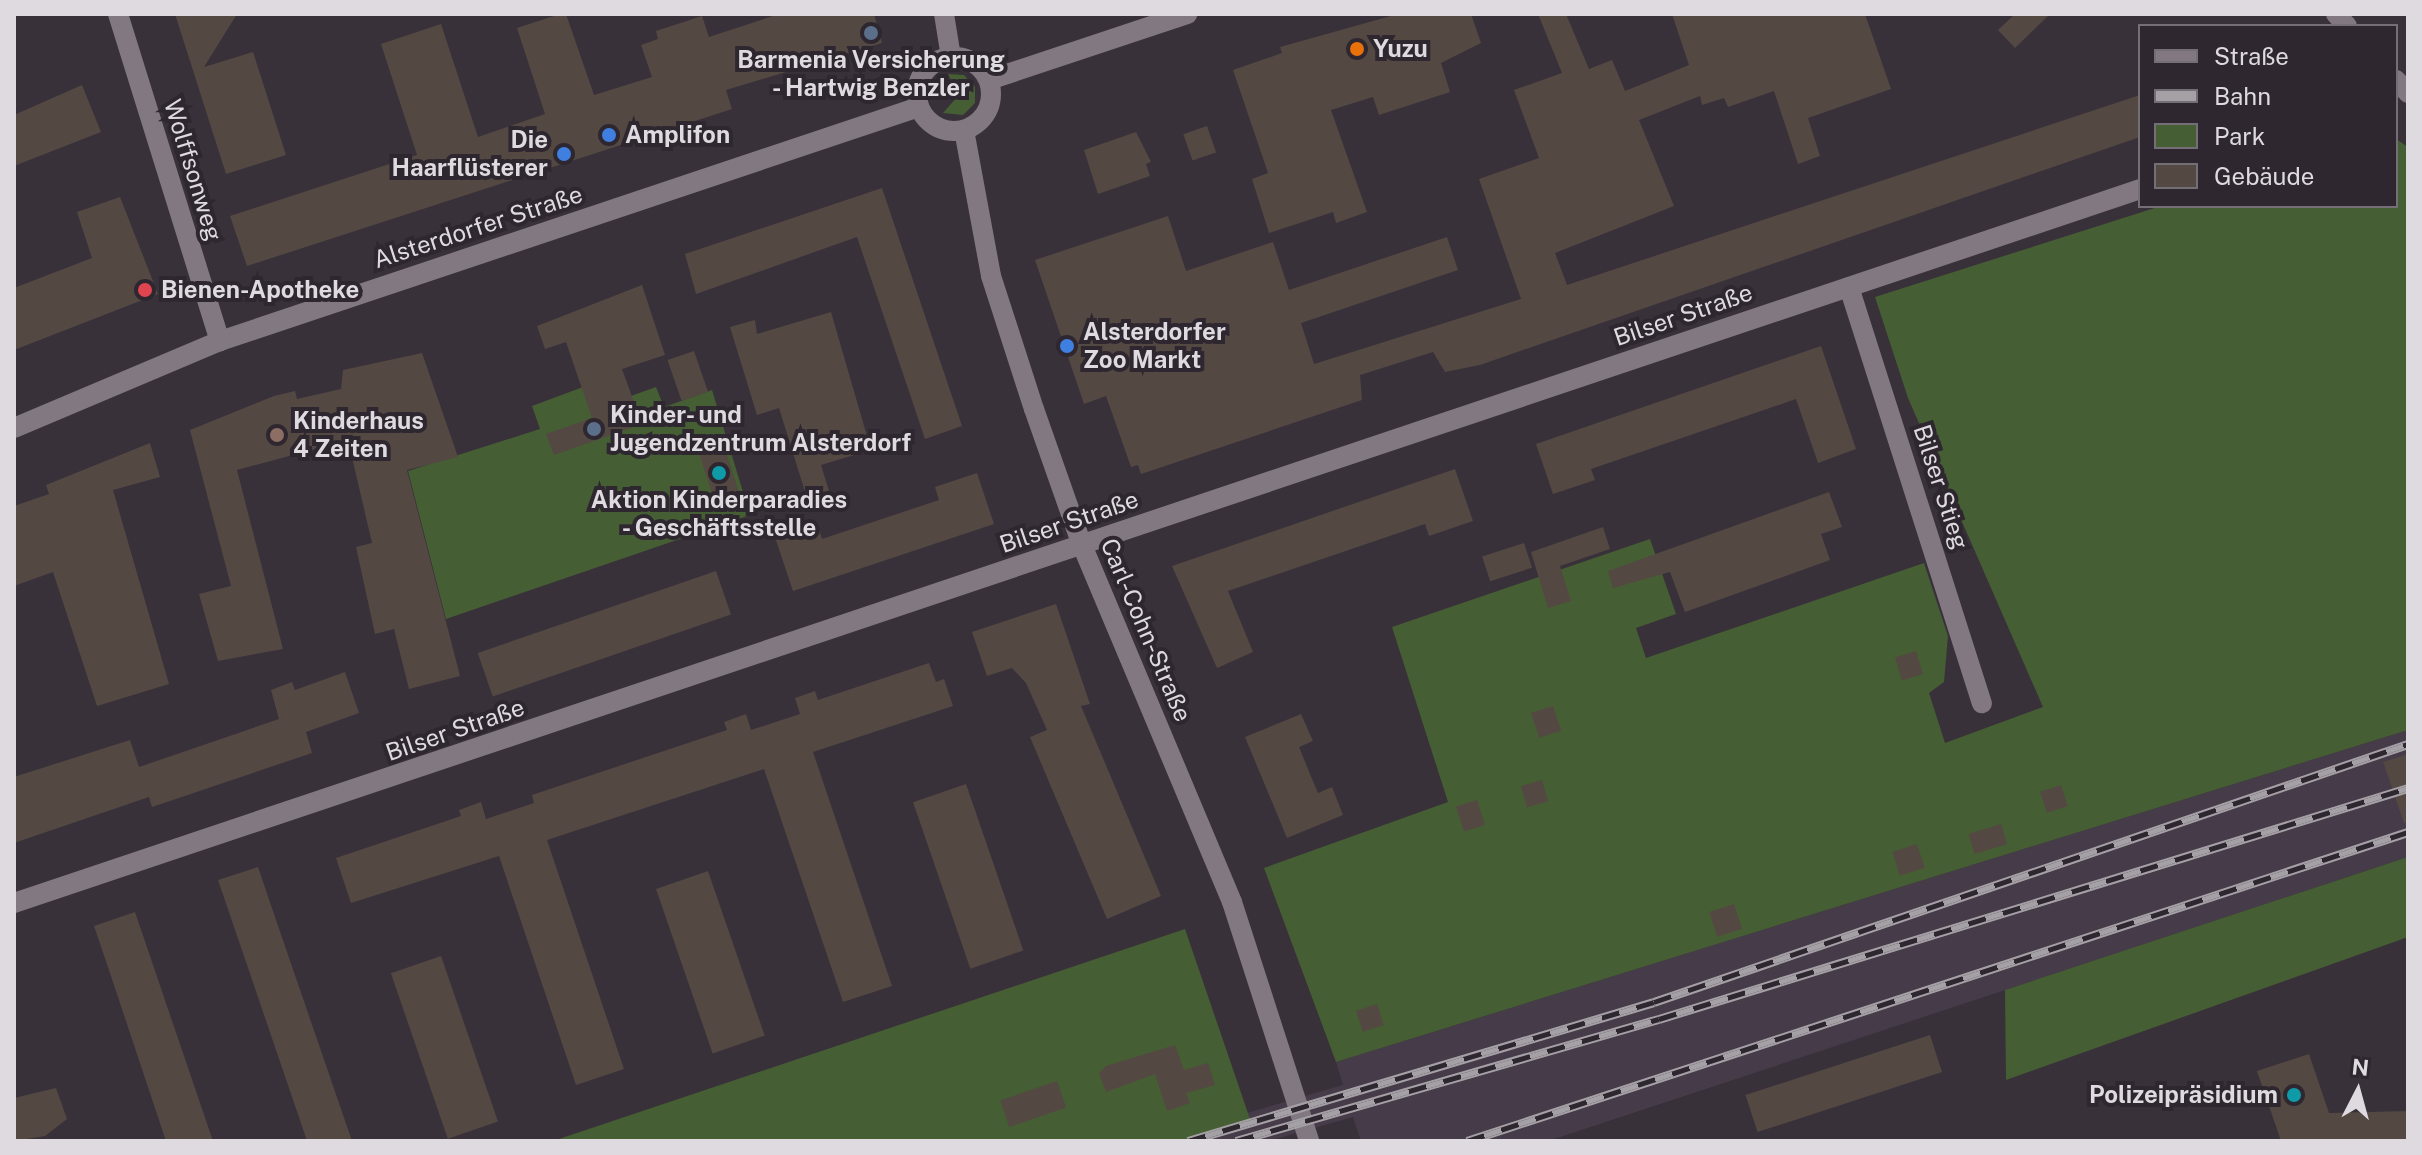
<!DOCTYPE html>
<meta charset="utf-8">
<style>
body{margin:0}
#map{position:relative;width:2422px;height:1155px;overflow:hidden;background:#38313a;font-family:"Public Sans",sans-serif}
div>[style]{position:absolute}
.built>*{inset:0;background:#463b48}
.green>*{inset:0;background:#465e33}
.building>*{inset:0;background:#544843;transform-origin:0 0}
.minor>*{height:20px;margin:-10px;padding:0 10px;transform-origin:10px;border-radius:10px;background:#817882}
.tertiary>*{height:20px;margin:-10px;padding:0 10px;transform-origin:10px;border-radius:10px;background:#817882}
.tertiary>.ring{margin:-10px;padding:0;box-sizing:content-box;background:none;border:20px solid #817882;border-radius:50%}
.rail>*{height:9px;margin-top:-4.5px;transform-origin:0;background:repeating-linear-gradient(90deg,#2e2730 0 18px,#a5a0a6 0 36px);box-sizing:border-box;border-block:2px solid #a5a0a6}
.dots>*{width:22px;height:22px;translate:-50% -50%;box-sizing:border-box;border:4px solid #2e2730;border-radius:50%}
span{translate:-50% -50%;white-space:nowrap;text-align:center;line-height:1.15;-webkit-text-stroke:8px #2e2730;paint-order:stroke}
.poi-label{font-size:24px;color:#dedadf;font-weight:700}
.left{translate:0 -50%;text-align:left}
.right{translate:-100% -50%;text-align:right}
.street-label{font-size:24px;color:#dedadf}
.frame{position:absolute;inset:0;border:16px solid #dedadf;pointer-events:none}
.legend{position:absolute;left:2138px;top:24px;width:260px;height:184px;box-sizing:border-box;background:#2e2730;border:2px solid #746f76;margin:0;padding:10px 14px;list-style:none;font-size:24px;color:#dedadf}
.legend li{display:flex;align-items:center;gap:16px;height:40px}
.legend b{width:40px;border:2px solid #746f76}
.north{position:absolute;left:2318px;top:1051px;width:80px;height:80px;-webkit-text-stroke:6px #2e2730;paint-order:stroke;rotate:6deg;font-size:22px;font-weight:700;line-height:32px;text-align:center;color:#dedadf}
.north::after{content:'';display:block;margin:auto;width:28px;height:36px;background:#dedadf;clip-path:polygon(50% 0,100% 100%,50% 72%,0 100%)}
</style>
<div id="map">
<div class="built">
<i style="clip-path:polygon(2408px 730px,2408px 857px,1548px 1141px,1361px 1141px,1353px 1117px,1268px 1141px,1151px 1141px,1343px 1085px,1336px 1062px)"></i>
</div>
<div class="green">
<i style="clip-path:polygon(948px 74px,964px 75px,975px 87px,975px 103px,963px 115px,943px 113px,959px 95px)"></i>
<i style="clip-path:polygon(2396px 139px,2408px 147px,2408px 730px,1336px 1062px,1264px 868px,1448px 802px,1392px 627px,1650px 539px,1676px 614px,1636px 628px,1646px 658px,1924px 563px,1948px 636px,1944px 682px,1929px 693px,1945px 743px,2043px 707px,1908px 398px,1875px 297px,2161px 206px,2396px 206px)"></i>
<i style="clip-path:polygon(583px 387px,592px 410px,656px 387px,664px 407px,712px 390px,750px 515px,446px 619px,408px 471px,540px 429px,532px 406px)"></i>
<i style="clip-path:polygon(2408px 857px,2408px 937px,2006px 1080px,2005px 990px)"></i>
<i style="clip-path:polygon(1185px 929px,1251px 1122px,1185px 1141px,553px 1141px)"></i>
</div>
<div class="building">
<i style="clip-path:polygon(175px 14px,237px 14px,204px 67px,253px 52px,286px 155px,226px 174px)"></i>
<i style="clip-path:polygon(560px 14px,566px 14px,594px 95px,652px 77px,641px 45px,658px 39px,656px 31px,702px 16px,709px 37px,779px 14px,874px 14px,882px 43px,726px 90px,732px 109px,247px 266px,230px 216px,417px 155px,381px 44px,441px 24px,478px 137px,545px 114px,517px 28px)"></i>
<i style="clip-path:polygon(1398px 14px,1471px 14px,1481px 43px,1441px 63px,1450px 92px,1379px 115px,1373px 97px,1331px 110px,1367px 212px,1336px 223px,1333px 212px,1269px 233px,1252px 179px,1268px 173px,1233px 70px,1282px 53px,1280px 47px)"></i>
<i style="clip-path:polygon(1538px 14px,1566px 14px,1589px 69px,1612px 60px,1625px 91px,1689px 65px,1672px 14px,1865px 14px,1891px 89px,1808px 118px,1820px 156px,1798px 164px,1774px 91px,1728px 107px,1724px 98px,1702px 105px,1700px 96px,1639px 120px,1674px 206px,1555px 253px,1567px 285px,2140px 95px,2140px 137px,1480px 365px,1445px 372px,1433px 352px,1360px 375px,1362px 400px,1141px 474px,1138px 465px,1131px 467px,1106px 396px,1084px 404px,1035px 260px,1168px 216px,1186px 271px,1273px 242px,1289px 290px,1447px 237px,1458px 270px,1301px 323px,1314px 364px,1521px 299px,1479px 179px,1539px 158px,1514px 90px,1562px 73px)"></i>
<i style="clip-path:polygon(2015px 14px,2050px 14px,2015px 48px,1998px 30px)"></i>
<i style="clip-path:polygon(82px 85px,101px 132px,14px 166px,14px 115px)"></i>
<i style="left:1207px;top:126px;width:28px;height:25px;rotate:71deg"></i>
<i style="clip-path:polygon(1136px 132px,1151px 162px,1146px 164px,1150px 176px,1098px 194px,1084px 150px)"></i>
<i style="clip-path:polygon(882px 188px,962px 426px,925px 439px,857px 237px,696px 294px,685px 254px)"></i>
<i style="clip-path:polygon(120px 197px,158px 294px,14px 350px,14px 288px,92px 258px,77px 212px)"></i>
<i style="clip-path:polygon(642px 285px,665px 355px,622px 369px,642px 424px,554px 455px,546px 434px,592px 418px,566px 342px,545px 349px,537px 326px)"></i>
<i style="clip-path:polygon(831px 312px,871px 450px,821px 465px,829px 491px,807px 498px,779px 408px,757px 415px,730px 327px,755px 320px,757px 334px)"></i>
<i style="clip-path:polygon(1821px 346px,1856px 449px,1818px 463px,1796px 399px,1591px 469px,1595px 480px,1553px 494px,1536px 444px)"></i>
<i style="left:694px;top:351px;width:43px;height:28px;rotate:71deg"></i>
<i style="clip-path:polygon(422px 353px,458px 457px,407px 470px,460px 676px,409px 689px,394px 629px,375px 634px,356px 547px,372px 543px,348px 440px,237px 470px,283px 649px,218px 661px,199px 594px,231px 586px,190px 430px,274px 396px,295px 391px,297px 399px,341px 389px,343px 370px)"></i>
<i style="clip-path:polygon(150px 443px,160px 477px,113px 490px,169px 684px,97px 706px,53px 572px,14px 586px,14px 506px,49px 494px,46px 485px)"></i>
<i style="left:724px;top:446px;width:48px;height:26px;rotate:72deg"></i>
<i style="clip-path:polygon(1455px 469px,1473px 521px,1429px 536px,1425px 524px,1228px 591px,1253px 652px,1217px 668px,1172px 566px)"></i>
<i style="clip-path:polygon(977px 473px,994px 524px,793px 591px,776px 540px,818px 526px,822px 539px,939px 500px,935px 487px)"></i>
<i style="clip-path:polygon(1829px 492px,1842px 527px,1821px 534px,1830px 560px,1685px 612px,1670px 572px,1613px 588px,1608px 571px)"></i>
<i style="clip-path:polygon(1603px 527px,1610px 549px,1560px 566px,1571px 601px,1548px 608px,1531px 552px)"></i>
<i style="left:1524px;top:543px;width:26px;height:44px;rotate:72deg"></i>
<i style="left:716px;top:571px;width:46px;height:252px;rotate:71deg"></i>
<i style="clip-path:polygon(1056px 604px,1090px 704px,1081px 706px,1161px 896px,1107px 919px,1030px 737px,1047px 730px,1026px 683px,1012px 668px,987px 676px,972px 632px)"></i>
<i style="left:1916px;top:651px;width:24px;height:22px;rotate:73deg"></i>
<i style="clip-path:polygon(929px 663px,936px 682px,944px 679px,953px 706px,813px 752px,892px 986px,843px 1002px,764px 769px,547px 840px,624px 1069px,576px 1085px,499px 856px,351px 903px,336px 858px,461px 816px,459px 810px,481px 802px,486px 819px,534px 803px,532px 795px,727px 730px,724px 722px,746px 714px,751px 730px,800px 714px,795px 698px,815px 691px,818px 700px)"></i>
<i style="clip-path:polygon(345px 672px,359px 713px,306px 732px,312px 753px,152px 807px,149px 797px,14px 843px,14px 777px,130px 740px,139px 767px,279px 719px,271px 690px,292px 682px,295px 690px)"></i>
<i style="left:1553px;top:706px;width:26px;height:23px;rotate:72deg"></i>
<i style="clip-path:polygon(1301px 714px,1313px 741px,1299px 747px,1310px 774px,1318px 793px,1332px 787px,1343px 815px,1287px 838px,1245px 737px)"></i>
<i style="clip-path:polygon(2408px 754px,2408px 823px,2404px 823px,2383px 762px)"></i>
<i style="left:1542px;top:780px;width:22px;height:22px;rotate:74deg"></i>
<i style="left:966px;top:784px;width:176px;height:56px;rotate:71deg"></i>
<i style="left:2061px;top:785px;width:22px;height:22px;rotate:72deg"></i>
<i style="left:1477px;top:800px;width:26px;height:22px;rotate:72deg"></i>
<i style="left:2001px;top:824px;width:21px;height:34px;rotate:73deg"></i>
<i style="left:1917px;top:844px;width:25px;height:26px;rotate:72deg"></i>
<i style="clip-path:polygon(258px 867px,275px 917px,352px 1141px,307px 1141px,304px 1132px,218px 880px)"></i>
<i style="left:708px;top:871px;width:174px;height:55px;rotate:71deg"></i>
<i style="left:1734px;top:904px;width:26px;height:26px;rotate:72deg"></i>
<i style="clip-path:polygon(135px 912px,169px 1012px,213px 1141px,166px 1141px,111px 976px,94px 926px)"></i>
<i style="left:441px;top:956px;width:175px;height:53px;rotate:71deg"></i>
<i style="left:1377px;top:1004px;width:22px;height:22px;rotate:72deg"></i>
<i style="left:1930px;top:1035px;width:39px;height:194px;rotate:72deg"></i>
<i style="clip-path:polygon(1175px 1045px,1184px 1070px,1208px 1063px,1215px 1085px,1186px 1093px,1190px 1103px,1167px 1111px,1155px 1074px,1106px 1092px,1099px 1073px,1106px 1066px)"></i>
<i style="clip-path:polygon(2309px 1054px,2329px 1113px,2408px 1111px,2408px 1141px,2281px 1141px,2257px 1071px)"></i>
<i style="left:1057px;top:1081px;width:28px;height:60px;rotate:71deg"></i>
<i style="clip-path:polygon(56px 1088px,67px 1119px,45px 1136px,14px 1141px,14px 1098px)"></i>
</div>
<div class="minor">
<i style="left:118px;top:14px;width:343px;rotate:72.7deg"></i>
<i style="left:2336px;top:14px;width:16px;rotate:47deg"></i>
<i style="left:2396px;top:80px;width:18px;rotate:47deg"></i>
<i style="left:1849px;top:287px;width:437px;rotate:72.3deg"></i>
<i style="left:14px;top:903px;width:2243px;rotate:-18.56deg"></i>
</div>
<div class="tertiary">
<i style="left:944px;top:14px;width:44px;rotate:80.8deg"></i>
<i class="ring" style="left:917px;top:57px;width:54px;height:54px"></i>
<i style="left:989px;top:80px;width:209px;rotate:-18.4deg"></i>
<i style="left:964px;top:130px;width:148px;rotate:79.5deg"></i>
<i style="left:991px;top:276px;width:140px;rotate:72.1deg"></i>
<i style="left:1034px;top:409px;width:144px;rotate:70.6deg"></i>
<i style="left:1082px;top:545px;width:387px;rotate:67.2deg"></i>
<i style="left:1232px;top:902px;width:251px;rotate:72.1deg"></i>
<i style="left:14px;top:428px;width:224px;rotate:-22.9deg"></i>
<i style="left:220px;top:341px;width:737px;rotate:-18.51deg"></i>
</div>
<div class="rail">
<i style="left:1188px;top:1141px;width:486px;rotate:-16.6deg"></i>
<i style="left:1654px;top:1002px;width:797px;rotate:-18.89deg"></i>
<i style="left:1236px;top:1141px;width:440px;rotate:-16.1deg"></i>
<i style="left:1659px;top:1019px;width:784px;rotate:-17.14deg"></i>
<i style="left:1467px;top:1141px;width:990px;rotate:-18.18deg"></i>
</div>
<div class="dots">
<i style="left:871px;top:33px;background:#5c6f8a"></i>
<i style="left:1357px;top:49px;background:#e8710a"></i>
<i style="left:609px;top:135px;background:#3f7fe0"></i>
<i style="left:564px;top:154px;background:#3f7fe0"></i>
<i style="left:145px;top:290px;background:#e0444e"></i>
<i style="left:1067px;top:346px;background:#3f7fe0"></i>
<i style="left:594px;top:429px;background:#5c6f8a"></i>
<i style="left:277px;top:435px;background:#8d6e63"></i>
<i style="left:719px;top:473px;background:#0f9aa8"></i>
<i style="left:2294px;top:1095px;background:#0f9aa8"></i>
</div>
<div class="poi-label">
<span class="left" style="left:1373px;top:49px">Yuzu</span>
<span style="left:871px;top:74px">Barmenia Versicherung<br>- Hartwig Benzler</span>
<span class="left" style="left:625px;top:135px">Amplifon</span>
<span class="right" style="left:548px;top:154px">Die<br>Haarflüsterer</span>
<span class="left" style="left:161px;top:290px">Bienen-Apotheke</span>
<span class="left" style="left:1083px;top:346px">Alsterdorfer<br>Zoo Markt</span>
<span class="left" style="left:610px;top:429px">Kinder- und<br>Jugendzentrum Alsterdorf</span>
<span class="left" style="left:293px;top:435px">Kinderhaus<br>4 Zeiten</span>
<span style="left:719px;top:514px">Aktion Kinderparadies<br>- Geschäftsstelle</span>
<span class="right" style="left:2278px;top:1095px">Polizeipräsidium</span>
</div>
<div class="street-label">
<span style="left:193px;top:170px;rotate:73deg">Wolffsonweg</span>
<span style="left:478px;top:227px;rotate:-18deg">Alsterdorfer Straße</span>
<span style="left:1683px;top:315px;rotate:-19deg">Bilser Straße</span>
<span style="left:1941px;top:487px;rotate:72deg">Bilser Stieg</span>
<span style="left:1069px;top:522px;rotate:-19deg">Bilser Straße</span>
<span style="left:1146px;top:630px;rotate:67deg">Carl-Cohn-Straße</span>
<span style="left:455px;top:730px;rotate:-19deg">Bilser Straße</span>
</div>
<div class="frame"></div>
<ul class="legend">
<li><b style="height:10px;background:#817882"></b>Straße</li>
<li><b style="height:10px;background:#a5a0a6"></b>Bahn</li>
<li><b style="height:22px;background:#465e33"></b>Park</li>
<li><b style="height:22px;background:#544843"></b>Gebäude</li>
</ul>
<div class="north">N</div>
</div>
